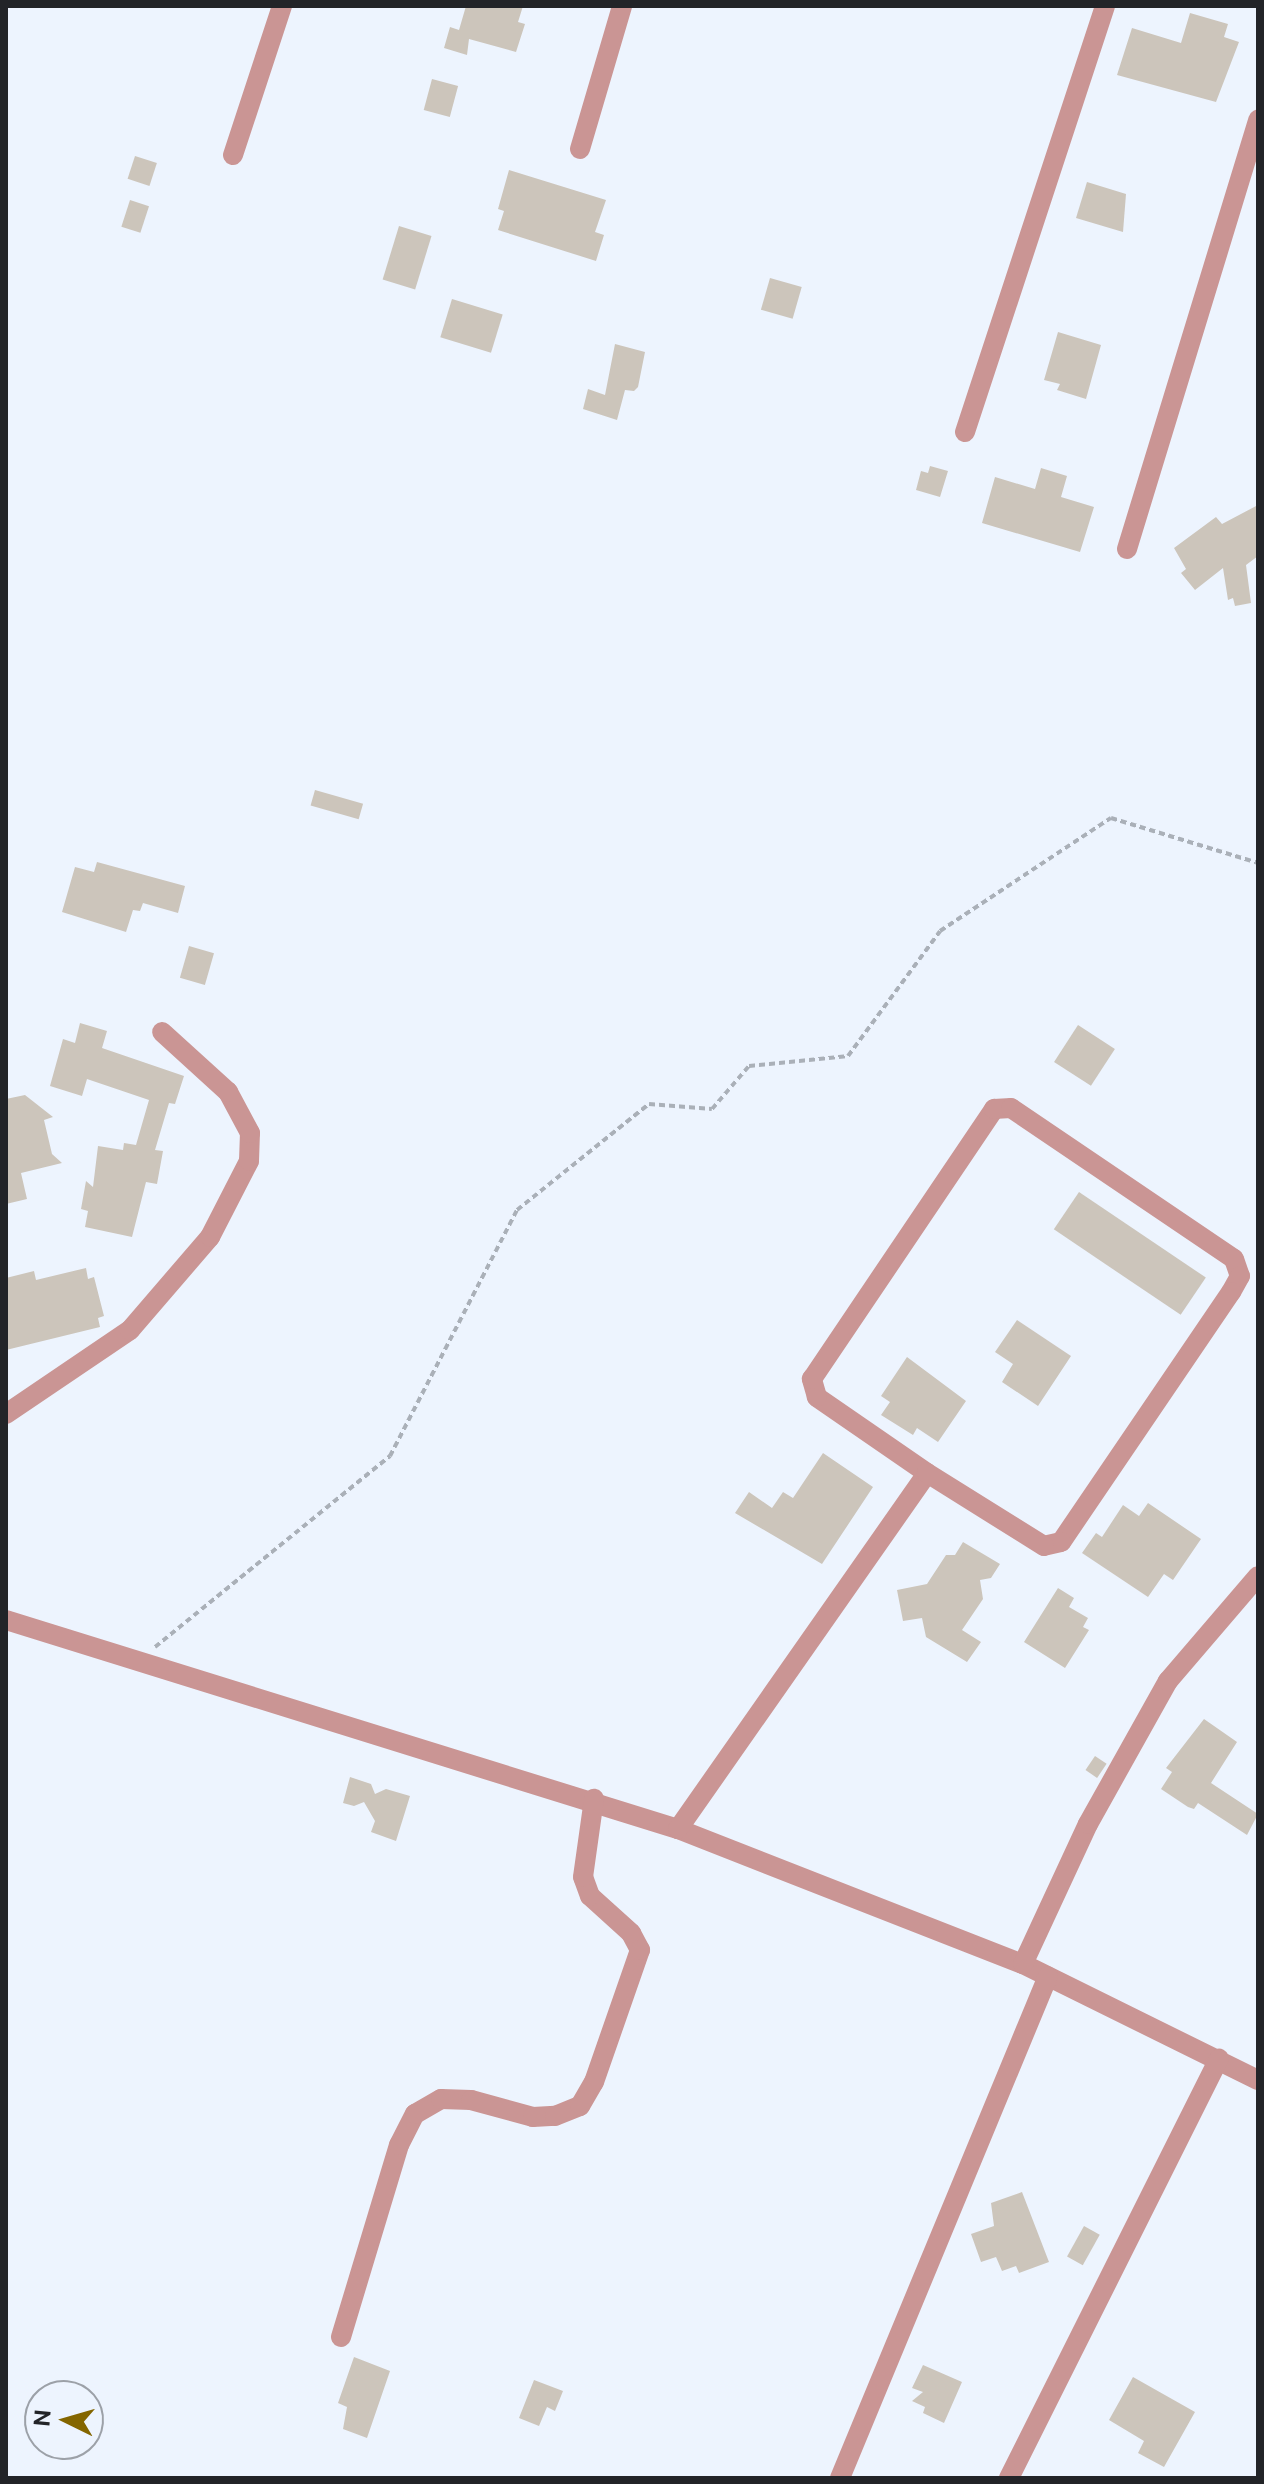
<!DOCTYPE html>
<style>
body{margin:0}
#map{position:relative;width:1264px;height:2484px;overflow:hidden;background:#edf4fe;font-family:"Public Sans",sans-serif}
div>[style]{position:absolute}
.building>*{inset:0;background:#ccc5bb;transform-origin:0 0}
.path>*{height:4px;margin-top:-2px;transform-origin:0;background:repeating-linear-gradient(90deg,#aab0b8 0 6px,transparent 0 10px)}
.minor>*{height:20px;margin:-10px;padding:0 10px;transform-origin:10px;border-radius:10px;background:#ca9594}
span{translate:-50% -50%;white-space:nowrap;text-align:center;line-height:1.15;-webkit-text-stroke:6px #edf4fe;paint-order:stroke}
.frame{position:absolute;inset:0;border:8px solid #222428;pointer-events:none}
.north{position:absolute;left:24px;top:2380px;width:80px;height:80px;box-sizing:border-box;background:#edf4fe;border:2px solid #9ca1a8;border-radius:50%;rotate:275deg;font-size:22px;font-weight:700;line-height:32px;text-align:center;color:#222428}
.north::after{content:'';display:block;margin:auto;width:28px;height:36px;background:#846600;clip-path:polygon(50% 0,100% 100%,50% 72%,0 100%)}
</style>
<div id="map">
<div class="building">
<i style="clip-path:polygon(466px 6px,523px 6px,518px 22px,525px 24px,516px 52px,469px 39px,467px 55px,444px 48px,450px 27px,459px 30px)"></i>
<i style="clip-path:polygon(1190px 13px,1228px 24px,1224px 37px,1239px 42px,1216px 102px,1117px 75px,1132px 28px,1181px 43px)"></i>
<i style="left:432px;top:79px;width:27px;height:32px;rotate:15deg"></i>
<i style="left:135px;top:156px;width:23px;height:24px;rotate:18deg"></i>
<i style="clip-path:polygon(509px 170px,606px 200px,595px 232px,604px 235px,596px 261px,498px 230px,504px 211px,498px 209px)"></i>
<i style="clip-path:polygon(1087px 182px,1126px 194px,1123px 232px,1076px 218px)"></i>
<i style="left:130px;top:200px;width:20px;height:28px;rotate:18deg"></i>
<i style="left:399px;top:226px;width:34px;height:56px;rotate:17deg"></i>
<i style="left:770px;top:278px;width:33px;height:33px;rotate:16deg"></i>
<i style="left:452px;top:299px;width:53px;height:40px;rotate:17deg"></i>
<i style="clip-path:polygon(1058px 332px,1101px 345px,1086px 399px,1057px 390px,1060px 384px,1044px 380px)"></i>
<i style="clip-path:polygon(615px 344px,645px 352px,638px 387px,634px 391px,625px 390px,617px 420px,583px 409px,588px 389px,605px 395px)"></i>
<i style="clip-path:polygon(930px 466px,948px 471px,940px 497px,916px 490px,921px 471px,928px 473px)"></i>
<i style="clip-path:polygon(1041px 468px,1067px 476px,1061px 497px,1094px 507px,1080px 552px,982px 523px,995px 477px,1035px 489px)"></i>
<i style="clip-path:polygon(1258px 505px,1258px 556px,1246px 565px,1251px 603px,1235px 606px,1233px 598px,1228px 600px,1223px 568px,1195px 590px,1181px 573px,1186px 569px,1174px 548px,1216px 517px,1222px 524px)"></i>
<i style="left:315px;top:790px;width:50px;height:16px;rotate:16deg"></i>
<i style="clip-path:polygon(97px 862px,185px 886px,178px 913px,143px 903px,140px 911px,133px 910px,126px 932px,62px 912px,75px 867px,94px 872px)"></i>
<i style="left:189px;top:946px;width:26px;height:33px;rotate:16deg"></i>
<i style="clip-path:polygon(80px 1023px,107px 1031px,102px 1048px,184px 1076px,175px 1104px,169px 1103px,155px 1150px,163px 1151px,157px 1184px,146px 1182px,132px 1237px,85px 1227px,88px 1211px,81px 1209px,86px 1181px,93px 1187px,98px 1146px,123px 1150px,124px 1143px,136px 1145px,149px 1100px,87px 1079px,82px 1096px,50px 1086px,63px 1039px,75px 1043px)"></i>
<i style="left:1078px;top:1025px;width:44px;height:44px;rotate:33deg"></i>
<i style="clip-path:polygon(25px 1095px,53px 1117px,44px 1120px,52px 1154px,62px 1163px,21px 1173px,27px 1199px,6px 1204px,6px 1099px)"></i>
<i style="left:1079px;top:1192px;width:153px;height:45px;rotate:34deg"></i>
<i style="clip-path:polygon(86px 1268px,88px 1279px,94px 1277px,104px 1316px,98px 1318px,100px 1327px,6px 1350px,6px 1278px,34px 1271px,36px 1280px)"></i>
<i style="clip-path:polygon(1017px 1320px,1071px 1356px,1038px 1406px,1002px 1382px,1013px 1364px,995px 1352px)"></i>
<i style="clip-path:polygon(907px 1357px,966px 1401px,938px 1442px,917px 1428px,913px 1435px,881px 1415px,890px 1402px,881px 1396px)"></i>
<i style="clip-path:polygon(823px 1453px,873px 1487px,822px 1564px,735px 1513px,749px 1492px,772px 1508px,783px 1492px,793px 1498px)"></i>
<i style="clip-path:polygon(1148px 1503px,1201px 1539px,1173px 1580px,1164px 1574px,1148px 1597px,1082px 1553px,1096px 1533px,1102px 1537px,1123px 1505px,1139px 1516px)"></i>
<i style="clip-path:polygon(963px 1542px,1000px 1564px,991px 1578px,980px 1580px,983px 1599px,962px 1630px,981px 1642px,967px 1662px,926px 1637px,922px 1618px,903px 1621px,897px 1590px,927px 1584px,946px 1555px,955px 1555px)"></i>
<i style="clip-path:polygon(1058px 1588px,1074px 1598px,1069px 1607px,1088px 1618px,1083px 1627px,1089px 1630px,1065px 1668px,1024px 1642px)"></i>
<i style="clip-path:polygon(1204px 1719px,1237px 1742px,1211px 1783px,1258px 1814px,1247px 1835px,1198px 1803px,1194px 1809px,1188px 1807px,1161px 1789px,1172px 1772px,1166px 1768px)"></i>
<i style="left:1095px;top:1756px;width:14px;height:17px;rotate:34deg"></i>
<i style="clip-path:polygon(350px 1777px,371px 1784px,375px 1794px,386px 1789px,410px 1796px,396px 1841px,371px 1832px,375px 1821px,364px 1802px,354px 1806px,343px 1803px)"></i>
<i style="clip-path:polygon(1022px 2192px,1049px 2262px,1019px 2273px,1016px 2266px,1002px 2271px,996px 2257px,981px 2262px,971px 2234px,994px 2226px,991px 2203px)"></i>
<i style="left:1084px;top:2226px;width:18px;height:35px;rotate:29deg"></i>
<i style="clip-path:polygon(354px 2357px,390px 2371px,367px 2438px,343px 2429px,347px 2407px,338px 2403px)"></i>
<i style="clip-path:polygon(923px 2365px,962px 2382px,944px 2423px,923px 2413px,925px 2407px,912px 2401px,923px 2392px,912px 2388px)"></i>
<i style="clip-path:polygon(1133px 2377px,1195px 2412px,1164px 2467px,1138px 2453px,1144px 2441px,1109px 2420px)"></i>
<i style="clip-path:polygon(534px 2380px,563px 2391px,555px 2411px,547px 2407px,539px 2426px,519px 2418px)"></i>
</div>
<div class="path">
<i style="left:155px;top:1647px;width:303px;rotate:-39.1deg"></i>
<i style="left:390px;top:1456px;width:277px;rotate:-62.7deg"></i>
<i style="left:517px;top:1210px;width:169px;rotate:-38.8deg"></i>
<i style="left:649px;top:1104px;width:63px;rotate:4.5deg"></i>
<i style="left:712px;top:1109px;width:57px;rotate:-49.3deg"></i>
<i style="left:749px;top:1066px;width:100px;rotate:-5.8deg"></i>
<i style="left:848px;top:1056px;width:155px;rotate:-53.6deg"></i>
<i style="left:940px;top:931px;width:205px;rotate:-33.5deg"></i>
<i style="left:1111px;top:818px;width:154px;rotate:17deg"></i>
</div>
<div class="minor">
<i style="left:580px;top:149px;width:149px;rotate:-73.6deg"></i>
<i style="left:233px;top:155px;width:157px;rotate:-71.8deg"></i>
<i style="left:965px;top:432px;width:448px;rotate:-71.8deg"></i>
<i style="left:1127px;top:549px;width:449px;rotate:-73deg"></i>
<i style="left:6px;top:1414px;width:150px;rotate:-34.1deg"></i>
<i style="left:130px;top:1330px;width:123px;rotate:-49.3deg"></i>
<i style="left:210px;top:1237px;width:85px;rotate:-62.8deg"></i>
<i style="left:249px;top:1161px;width:28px;rotate:-88deg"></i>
<i style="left:250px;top:1133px;width:47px;rotate:-118.2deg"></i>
<i style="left:228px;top:1092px;width:89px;rotate:-137.7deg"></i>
<i style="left:6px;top:1620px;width:704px;rotate:17.28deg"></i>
<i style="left:678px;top:1829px;width:370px;rotate:21.4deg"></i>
<i style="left:1023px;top:1964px;width:262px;rotate:26.3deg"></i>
<i style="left:678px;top:1829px;width:434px;rotate:-55deg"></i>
<i style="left:927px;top:1473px;width:134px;rotate:-145.4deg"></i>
<i style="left:817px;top:1397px;width:19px;rotate:-106deg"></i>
<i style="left:812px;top:1379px;width:326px;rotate:-56deg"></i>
<i style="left:994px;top:1109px;width:17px;rotate:-3deg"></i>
<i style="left:1011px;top:1108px;width:269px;rotate:34.1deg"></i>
<i style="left:1234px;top:1259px;width:18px;rotate:71deg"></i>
<i style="left:1240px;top:1276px;width:18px;rotate:119deg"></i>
<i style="left:1231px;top:1292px;width:302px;rotate:124.2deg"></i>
<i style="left:1061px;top:1542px;width:17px;rotate:167deg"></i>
<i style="left:1044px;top:1546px;width:138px;rotate:-148deg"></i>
<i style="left:1023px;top:1964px;width:154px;rotate:-65.1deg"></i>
<i style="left:1088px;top:1824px;width:164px;rotate:-60.8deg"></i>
<i style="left:1168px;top:1681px;width:138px;rotate:-49.4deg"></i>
<i style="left:341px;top:2337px;width:201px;rotate:-73.2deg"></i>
<i style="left:399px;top:2145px;width:35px;rotate:-63deg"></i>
<i style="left:415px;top:2114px;width:30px;rotate:-30deg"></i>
<i style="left:441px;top:2099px;width:30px;rotate:2deg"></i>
<i style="left:471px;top:2100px;width:64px;rotate:15.3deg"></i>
<i style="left:533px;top:2117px;width:22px;rotate:-3deg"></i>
<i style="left:555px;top:2116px;width:27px;rotate:-22deg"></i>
<i style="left:580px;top:2106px;width:28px;rotate:-60deg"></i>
<i style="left:594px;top:2082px;width:140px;rotate:-70.8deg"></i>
<i style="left:640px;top:1950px;width:19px;rotate:-118deg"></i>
<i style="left:631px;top:1933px;width:55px;rotate:-137.9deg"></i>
<i style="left:590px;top:1896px;width:20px;rotate:-110deg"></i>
<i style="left:583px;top:1877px;width:79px;rotate:-82deg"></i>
<i style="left:840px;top:2478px;width:543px;rotate:-67.49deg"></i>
<i style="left:1009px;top:2478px;width:469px;rotate:-63.4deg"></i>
</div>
<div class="frame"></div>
<div class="north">N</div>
</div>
